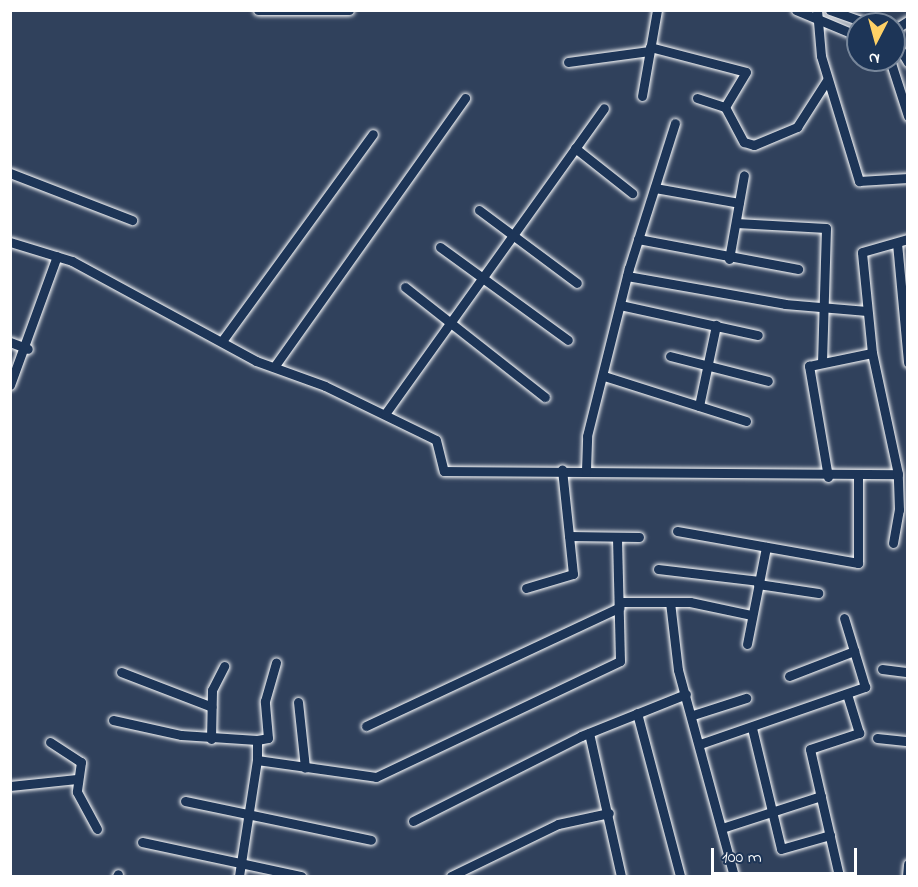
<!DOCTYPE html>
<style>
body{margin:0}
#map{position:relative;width:918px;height:887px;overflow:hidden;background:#30415c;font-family:"Indie Flower",sans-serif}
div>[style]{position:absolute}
.roads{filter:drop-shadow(0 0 2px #fff) drop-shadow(0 0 2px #fff)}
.minor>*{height:9px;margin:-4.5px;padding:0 4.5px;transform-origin:4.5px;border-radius:4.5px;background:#1d3557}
span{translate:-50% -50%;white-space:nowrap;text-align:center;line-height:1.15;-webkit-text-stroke:4.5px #1d3557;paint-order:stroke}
.frame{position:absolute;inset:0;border:12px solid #fff;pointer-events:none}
.north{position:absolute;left:846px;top:12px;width:60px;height:60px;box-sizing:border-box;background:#1d3557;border:2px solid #77869a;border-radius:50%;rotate:186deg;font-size:16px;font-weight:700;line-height:24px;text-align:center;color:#fff}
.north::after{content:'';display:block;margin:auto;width:21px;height:27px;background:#ffd166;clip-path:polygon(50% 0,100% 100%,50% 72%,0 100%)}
.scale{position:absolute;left:711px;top:848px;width:146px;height:27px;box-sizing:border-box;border:3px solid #fff;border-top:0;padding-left:8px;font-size:18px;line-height:21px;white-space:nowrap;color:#fff;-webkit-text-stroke:4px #1d3557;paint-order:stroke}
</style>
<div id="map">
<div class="roads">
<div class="minor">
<i style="left:258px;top:10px;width:91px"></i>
<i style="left:796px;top:10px;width:67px;rotate:22.8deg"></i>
<i style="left:817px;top:10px;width:46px;rotate:85deg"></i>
<i style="left:821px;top:56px;width:131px;rotate:73.1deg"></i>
<i style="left:859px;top:181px;width:49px;rotate:-3.5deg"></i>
<i style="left:830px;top:10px;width:41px;rotate:19.7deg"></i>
<i style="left:894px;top:30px;width:17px;rotate:-33deg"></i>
<i style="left:894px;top:39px;width:27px;rotate:59deg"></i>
<i style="left:650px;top:47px;width:99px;rotate:14.6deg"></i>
<i style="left:746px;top:72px;width:41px;rotate:121deg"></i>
<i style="left:890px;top:60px;width:59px;rotate:72.2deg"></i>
<i style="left:568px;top:62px;width:82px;rotate:-7.7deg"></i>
<i style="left:642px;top:96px;width:87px;rotate:-80.1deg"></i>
<i style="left:697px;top:98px;width:29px;rotate:18deg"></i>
<i style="left:725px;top:107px;width:40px;rotate:62deg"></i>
<i style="left:744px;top:142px;width:10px;rotate:17deg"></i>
<i style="left:754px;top:145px;width:47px;rotate:-22.7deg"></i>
<i style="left:797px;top:127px;width:56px;rotate:-57.4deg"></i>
<i style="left:575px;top:148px;width:73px;rotate:38.3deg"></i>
<i style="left:10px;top:173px;width:131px;rotate:21.1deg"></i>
<i style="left:655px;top:188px;width:85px;rotate:10.1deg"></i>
<i style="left:479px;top:210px;width:122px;rotate:36.7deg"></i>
<i style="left:736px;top:223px;width:90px;rotate:3.2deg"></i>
<i style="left:826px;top:228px;width:135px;rotate:91.7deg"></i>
<i style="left:638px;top:239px;width:163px;rotate:10.6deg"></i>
<i style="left:10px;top:242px;width:65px;rotate:17deg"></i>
<i style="left:72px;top:261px;width:209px;rotate:28.5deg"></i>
<i style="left:256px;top:361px;width:73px;rotate:19.9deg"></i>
<i style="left:325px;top:386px;width:123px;rotate:25.9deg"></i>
<i style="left:436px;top:440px;width:32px;rotate:76deg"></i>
<i style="left:444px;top:471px;width:454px;rotate:0.4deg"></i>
<i style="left:897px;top:243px;width:120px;rotate:84.7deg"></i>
<i style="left:440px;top:247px;width:158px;rotate:36deg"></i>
<i style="left:729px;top:259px;width:85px;rotate:-79.9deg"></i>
<i style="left:627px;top:276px;width:160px;rotate:10deg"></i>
<i style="left:785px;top:304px;width:82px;rotate:4.9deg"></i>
<i style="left:405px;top:287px;width:178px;rotate:38.2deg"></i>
<i style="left:620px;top:305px;width:141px;rotate:12.3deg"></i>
<i style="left:222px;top:341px;width:256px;rotate:-53.9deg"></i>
<i style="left:10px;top:342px;width:19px;rotate:21deg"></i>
<i style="left:670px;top:356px;width:101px;rotate:14.3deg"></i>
<i style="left:274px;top:367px;width:330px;rotate:-54.6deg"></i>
<i style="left:604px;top:376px;width:149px;rotate:17.6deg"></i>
<i style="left:10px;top:385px;width:137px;rotate:-70deg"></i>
<i style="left:699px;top:406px;width:83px;rotate:-78.1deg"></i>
<i style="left:385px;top:414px;width:376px;rotate:-54.4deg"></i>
<i style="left:586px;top:470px;width:34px;rotate:-88deg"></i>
<i style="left:587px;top:436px;width:173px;rotate:-76deg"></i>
<i style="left:629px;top:268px;width:152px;rotate:-72.4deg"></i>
<i style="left:828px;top:477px;width:113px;rotate:-99.7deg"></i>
<i style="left:809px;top:366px;width:64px;rotate:-11.7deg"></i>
<i style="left:677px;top:531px;width:184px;rotate:10deg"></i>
<i style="left:858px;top:563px;width:86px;rotate:-90deg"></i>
<i style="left:569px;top:536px;width:70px;rotate:0.8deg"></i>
<i style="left:893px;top:543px;width:34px;rotate:-80deg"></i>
<i style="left:899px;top:510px;width:36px;rotate:-92deg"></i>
<i style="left:898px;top:474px;width:124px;rotate:-102.1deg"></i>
<i style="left:872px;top:353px;width:101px;rotate:-95.7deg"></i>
<i style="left:862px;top:252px;width:48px;rotate:-15.8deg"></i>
<i style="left:658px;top:569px;width:102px;rotate:6.8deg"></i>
<i style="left:758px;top:584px;width:61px;rotate:8.5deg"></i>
<i style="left:526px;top:588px;width:49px;rotate:-16.6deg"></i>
<i style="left:573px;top:574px;width:105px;rotate:-96deg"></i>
<i style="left:620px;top:602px;width:70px"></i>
<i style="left:690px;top:602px;width:62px;rotate:12deg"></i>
<i style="left:670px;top:602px;width:68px;rotate:83.3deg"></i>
<i style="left:678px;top:670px;width:213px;rotate:74.8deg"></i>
<i style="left:747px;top:644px;width:99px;rotate:-78.9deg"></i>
<i style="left:882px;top:669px;width:26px;rotate:7deg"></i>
<i style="left:121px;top:672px;width:97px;rotate:21deg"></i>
<i style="left:789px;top:676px;width:70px;rotate:-21deg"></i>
<i style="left:298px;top:702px;width:66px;rotate:83.9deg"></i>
<i style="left:637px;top:713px;width:169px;rotate:75.2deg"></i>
<i style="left:693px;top:715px;width:56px;rotate:-17.8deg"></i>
<i style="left:113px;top:720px;width:70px;rotate:12.4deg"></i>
<i style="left:181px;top:735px;width:76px;rotate:3.8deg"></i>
<i style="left:257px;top:740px;width:20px;rotate:90deg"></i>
<i style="left:366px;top:726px;width:280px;rotate:-25.1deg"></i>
<i style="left:752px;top:728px;width:124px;rotate:76.5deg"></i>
<i style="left:781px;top:849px;width:51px;rotate:-15.9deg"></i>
<i style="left:589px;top:733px;width:147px;rotate:77.4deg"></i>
<i style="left:877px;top:738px;width:31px;rotate:6deg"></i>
<i style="left:211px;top:739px;width:49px;rotate:-88.8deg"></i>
<i style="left:212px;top:690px;width:27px;rotate:-63deg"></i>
<i style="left:257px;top:740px;width:11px;rotate:-10deg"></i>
<i style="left:268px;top:738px;width:37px;rotate:-95deg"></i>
<i style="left:265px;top:701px;width:40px;rotate:-74deg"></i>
<i style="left:50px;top:742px;width:37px;rotate:33deg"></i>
<i style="left:81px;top:762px;width:30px;rotate:98deg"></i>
<i style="left:77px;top:792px;width:42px;rotate:61.6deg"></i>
<i style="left:700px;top:744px;width:175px;rotate:-19.1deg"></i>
<i style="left:865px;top:687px;width:72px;rotate:-106.9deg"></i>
<i style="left:10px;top:786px;width:67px;rotate:-6deg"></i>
<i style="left:185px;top:801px;width:190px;rotate:11.8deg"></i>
<i style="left:413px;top:821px;width:188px;rotate:-26.8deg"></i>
<i style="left:581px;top:736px;width:113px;rotate:-21.8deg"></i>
<i style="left:722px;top:828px;width:104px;rotate:-17.9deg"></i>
<i style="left:142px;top:842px;width:163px;rotate:12.1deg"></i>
<i style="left:117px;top:876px;width:2px;rotate:-63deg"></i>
<i style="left:239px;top:876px;width:117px;rotate:-81.2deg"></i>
<i style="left:257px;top:760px;width:120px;rotate:8.1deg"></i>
<i style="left:376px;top:777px;width:270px;rotate:-25.4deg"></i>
<i style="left:620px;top:661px;width:123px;rotate:-91.4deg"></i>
<i style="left:451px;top:876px;width:119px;rotate:-25.9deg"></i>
<i style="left:558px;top:824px;width:52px;rotate:-12.2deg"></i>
<i style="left:839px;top:876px;width:130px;rotate:-102.9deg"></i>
<i style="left:810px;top:749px;width:52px;rotate:-18.1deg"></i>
<i style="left:859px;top:733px;width:41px;rotate:-107.1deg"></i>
<i style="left:907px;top:876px;width:12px;rotate:-85deg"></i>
</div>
</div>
<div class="frame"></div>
<div class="north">N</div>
<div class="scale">100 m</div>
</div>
